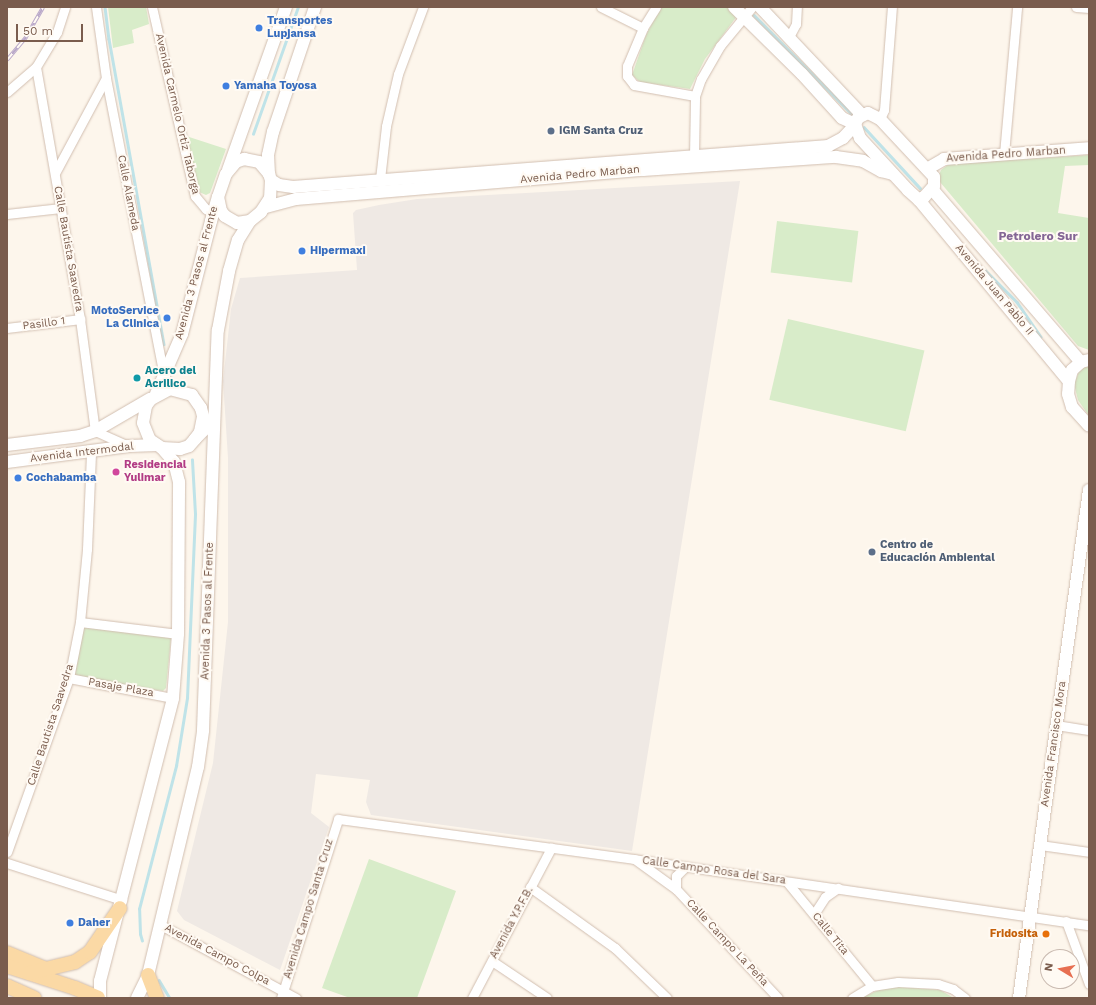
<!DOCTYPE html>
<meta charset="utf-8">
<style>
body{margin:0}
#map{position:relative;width:1096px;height:1005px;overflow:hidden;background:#fdf6ec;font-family:"Work Sans",sans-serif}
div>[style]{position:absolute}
.industrial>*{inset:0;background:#efe9e4}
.green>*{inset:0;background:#d8ecc9;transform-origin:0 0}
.stream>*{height:2.5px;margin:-1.25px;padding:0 1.25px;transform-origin:1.25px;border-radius:1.25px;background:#bfe3e8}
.roads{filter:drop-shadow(0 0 1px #d1beb0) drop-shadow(0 0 1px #d1beb0)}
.street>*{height:9px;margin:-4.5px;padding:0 4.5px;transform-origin:4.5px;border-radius:4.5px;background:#fff}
.secondary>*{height:12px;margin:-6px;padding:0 6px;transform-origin:6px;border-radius:6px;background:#fff}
.primary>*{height:14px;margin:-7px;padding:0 7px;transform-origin:7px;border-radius:7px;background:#fbd9a5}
.rail>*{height:4px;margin-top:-2px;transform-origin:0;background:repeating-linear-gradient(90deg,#fffaf3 0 8px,#b9a8c9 0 16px);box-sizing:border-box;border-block:1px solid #b9a8c9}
.dots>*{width:11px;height:11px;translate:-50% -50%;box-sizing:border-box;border:2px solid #fffaf3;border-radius:50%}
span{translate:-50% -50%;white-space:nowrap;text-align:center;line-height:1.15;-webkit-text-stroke:4px #fffaf3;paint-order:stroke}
.shop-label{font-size:11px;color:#366cbe;font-weight:700}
.left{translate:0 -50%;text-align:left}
.right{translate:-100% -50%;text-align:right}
.street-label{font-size:11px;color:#7a5c4d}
.service-label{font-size:11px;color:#4e5e75;font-weight:700}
.culture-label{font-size:11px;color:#0d838f;font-weight:700}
.hotel-label{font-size:11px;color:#b23c85;font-weight:700}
.food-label{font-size:11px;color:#c56008;font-weight:700}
.neighbourhood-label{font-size:12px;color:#846695;font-weight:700}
.frame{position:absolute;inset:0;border:8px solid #7a5c4d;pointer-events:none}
.north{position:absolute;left:1040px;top:949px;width:40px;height:40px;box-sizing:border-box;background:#fffaf3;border:1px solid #cabbb1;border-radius:50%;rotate:280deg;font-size:11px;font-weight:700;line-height:16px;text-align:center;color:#7a5c4d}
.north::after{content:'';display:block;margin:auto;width:14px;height:18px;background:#e76f51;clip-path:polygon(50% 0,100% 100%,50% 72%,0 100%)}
.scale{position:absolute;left:16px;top:24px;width:67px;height:18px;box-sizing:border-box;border:2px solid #7a5c4d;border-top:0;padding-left:5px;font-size:12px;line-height:14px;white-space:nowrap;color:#7a5c4d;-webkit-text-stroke:3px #fffaf3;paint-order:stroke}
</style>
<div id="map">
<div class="industrial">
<i style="clip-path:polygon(740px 181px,632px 851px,371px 815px,366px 802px,370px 780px,316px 774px,311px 813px,329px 827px,280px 970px,184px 920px,177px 911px,213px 763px,228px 622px,228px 458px,223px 381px,231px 309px,240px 278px,357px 270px,353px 213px,356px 210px,379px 205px,417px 199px)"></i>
</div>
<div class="green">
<i style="clip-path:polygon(108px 7px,146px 7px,149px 24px,132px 30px,134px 43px,113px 48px)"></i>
<i style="clip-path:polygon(661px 7px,727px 7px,737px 16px,705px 59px,690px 89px,640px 82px,632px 75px,646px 35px)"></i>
<i style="clip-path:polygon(183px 135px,226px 149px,210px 193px,206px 195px,197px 191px)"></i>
<i style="clip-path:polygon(1089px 155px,1089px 165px,1065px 166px,1058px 213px,1089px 218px,1089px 350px,1078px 346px,940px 182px,939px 175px,941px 170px,949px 164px)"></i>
<i style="left:777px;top:221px;width:82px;height:52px;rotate:7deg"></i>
<i style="left:788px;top:319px;width:140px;height:83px;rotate:13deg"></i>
<i style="clip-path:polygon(1089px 365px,1089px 416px,1078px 400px,1074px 384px,1080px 369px)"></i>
<i style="clip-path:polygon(83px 624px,171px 638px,166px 688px,163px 691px,75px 677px,73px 675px)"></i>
<i style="clip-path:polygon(369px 859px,456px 891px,417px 998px,350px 998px,322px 988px)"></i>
<i style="clip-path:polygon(899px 987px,940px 990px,954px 998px,861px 998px,881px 989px)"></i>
</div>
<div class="stream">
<i style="left:105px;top:7px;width:32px;rotate:83deg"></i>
<i style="left:109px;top:39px;width:310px;rotate:79.8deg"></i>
<i style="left:754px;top:15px;width:139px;rotate:45.3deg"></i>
<i style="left:864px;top:127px;width:83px;rotate:47.4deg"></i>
<i style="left:253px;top:134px;width:135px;rotate:-70.5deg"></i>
<i style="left:984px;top:269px;width:47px;rotate:45deg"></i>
<i style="left:1017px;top:302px;width:42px;rotate:55.6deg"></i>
<i style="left:142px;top:941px;width:7px;rotate:-106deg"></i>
<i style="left:140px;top:934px;width:25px;rotate:-92deg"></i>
<i style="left:139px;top:909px;width:148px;rotate:-75.5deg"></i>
<i style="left:176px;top:766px;width:69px;rotate:-80.8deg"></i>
<i style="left:187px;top:698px;width:184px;rotate:-87.5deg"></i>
<i style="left:195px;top:514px;width:54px;rotate:-93.2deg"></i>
<i style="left:159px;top:980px;width:21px;rotate:59deg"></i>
</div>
<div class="roads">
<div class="street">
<i style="left:96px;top:7px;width:72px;rotate:82deg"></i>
<i style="left:106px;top:78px;width:305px;rotate:79deg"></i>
<i style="left:152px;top:7px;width:194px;rotate:77.2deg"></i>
<i style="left:195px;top:196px;width:17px;rotate:50deg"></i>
<i style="left:206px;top:209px;width:8px;rotate:30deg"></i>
<i style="left:601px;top:7px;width:47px;rotate:26.6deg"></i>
<i style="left:656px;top:7px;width:25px;rotate:122deg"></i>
<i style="left:643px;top:28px;width:41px;rotate:112.8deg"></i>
<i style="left:627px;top:66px;width:10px;rotate:90deg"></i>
<i style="left:627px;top:76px;width:11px;rotate:52deg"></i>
<i style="left:634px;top:85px;width:62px;rotate:10.2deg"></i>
<i style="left:1076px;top:7px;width:13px;rotate:4deg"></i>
<i style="left:789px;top:37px;width:15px;rotate:-62deg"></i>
<i style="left:796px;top:24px;width:17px;rotate:-87deg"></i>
<i style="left:36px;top:67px;width:256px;rotate:80.1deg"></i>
<i style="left:80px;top:319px;width:113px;rotate:82.4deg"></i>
<i style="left:95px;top:431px;width:37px;rotate:24deg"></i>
<i style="left:7px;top:92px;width:38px;rotate:-41deg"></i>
<i style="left:36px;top:67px;width:41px;rotate:-59deg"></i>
<i style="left:57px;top:32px;width:26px;rotate:-72deg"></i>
<i style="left:880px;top:119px;width:10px;rotate:-66deg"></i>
<i style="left:884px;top:110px;width:103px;rotate:-85.6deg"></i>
<i style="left:1004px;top:154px;width:148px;rotate:-84.9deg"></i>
<i style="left:694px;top:156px;width:60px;rotate:-89deg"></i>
<i style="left:695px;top:96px;width:18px;rotate:-71deg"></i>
<i style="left:701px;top:79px;width:38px;rotate:-60deg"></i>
<i style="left:720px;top:46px;width:50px;rotate:-50.6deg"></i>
<i style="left:55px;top:173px;width:108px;rotate:-61.8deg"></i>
<i style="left:380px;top:179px;width:53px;rotate:-83.5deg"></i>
<i style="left:386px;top:126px;width:53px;rotate:-77deg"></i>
<i style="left:398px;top:74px;width:72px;rotate:-69.5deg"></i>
<i style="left:7px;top:214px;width:54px;rotate:-6.3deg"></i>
<i style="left:7px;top:328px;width:74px;rotate:-7deg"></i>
<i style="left:80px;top:622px;width:99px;rotate:7deg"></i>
<i style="left:69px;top:678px;width:106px;rotate:10.9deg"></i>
<i style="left:1056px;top:725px;width:33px;rotate:9deg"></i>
<i style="left:1040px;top:845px;width:49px;rotate:8.1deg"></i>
<i style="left:7px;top:852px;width:185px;rotate:-70.4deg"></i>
<i style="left:69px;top:678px;width:57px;rotate:-78.9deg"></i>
<i style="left:80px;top:622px;width:73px;rotate:-84.5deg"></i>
<i style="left:87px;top:549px;width:97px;rotate:-87.6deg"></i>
<i style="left:636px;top:860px;width:49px;rotate:35.9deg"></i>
<i style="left:676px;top:889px;width:149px;rotate:46.9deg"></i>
<i style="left:7px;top:863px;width:121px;rotate:17.8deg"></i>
<i style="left:787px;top:882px;width:134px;rotate:50.7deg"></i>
<i style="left:530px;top:887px;width:105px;rotate:35.7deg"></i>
<i style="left:615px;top:948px;width:72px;rotate:43.9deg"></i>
<i style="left:676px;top:889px;width:13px;rotate:-90deg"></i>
<i style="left:676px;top:876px;width:13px;rotate:-45deg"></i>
<i style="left:814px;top:914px;width:20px;rotate:-57deg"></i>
<i style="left:825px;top:897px;width:16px;rotate:-35deg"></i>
<i style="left:1066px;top:921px;width:67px;rotate:69.9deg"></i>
<i style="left:159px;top:924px;width:156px;rotate:28.4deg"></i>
<i style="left:492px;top:961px;width:66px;rotate:33.9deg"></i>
<i style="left:281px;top:998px;width:188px;rotate:-72.3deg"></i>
<i style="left:338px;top:819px;width:299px;rotate:7.7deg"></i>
<i style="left:634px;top:859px;width:460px;rotate:8.3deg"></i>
<i style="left:472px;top:998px;width:170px;rotate:-62.2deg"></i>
<i style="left:852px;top:998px;width:23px;rotate:-31deg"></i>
<i style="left:872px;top:986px;width:26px;rotate:-9deg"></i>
<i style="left:898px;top:982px;width:40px;rotate:2.9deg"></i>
<i style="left:938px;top:984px;width:16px;rotate:18deg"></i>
<i style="left:953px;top:989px;width:15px;rotate:37deg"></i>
</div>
<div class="secondary">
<i style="left:734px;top:7px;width:95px;rotate:44.6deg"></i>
<i style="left:802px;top:74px;width:59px;rotate:47.7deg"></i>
<i style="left:842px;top:118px;width:14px;rotate:25deg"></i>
<i style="left:760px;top:7px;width:149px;rotate:46.6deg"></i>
<i style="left:868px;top:113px;width:13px;rotate:27deg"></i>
<i style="left:880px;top:119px;width:79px;rotate:47deg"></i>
<i style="left:934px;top:177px;width:9px;rotate:90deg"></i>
<i style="left:934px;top:186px;width:15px;rotate:132deg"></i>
<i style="left:924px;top:197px;width:6px;rotate:149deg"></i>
<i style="left:919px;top:200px;width:15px;rotate:-138deg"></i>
<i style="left:908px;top:190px;width:71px;rotate:-132.7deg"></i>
<i style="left:860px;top:138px;width:15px;rotate:-110deg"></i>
<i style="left:855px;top:124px;width:7px;rotate:-63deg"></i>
<i style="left:858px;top:118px;width:11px;rotate:-27deg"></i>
<i style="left:927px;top:169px;width:20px;rotate:-30deg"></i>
<i style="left:944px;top:159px;width:145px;rotate:-4.3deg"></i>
<i style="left:228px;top:170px;width:173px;rotate:-70.4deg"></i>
<i style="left:269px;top:174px;width:19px;rotate:-93deg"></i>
<i style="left:268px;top:155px;width:24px;rotate:-78deg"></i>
<i style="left:273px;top:132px;width:132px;rotate:-71.4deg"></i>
<i style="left:271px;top:180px;width:9px;rotate:32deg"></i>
<i style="left:279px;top:185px;width:14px;rotate:8deg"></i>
<i style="left:293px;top:187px;width:537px;rotate:-4.38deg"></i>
<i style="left:828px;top:146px;width:17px;rotate:-28deg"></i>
<i style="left:843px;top:138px;width:18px;rotate:-47deg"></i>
<i style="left:932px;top:189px;width:228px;rotate:49.3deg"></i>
<i style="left:919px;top:200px;width:235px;rotate:50.4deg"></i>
<i style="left:266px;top:207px;width:31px;rotate:-15deg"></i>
<i style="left:296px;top:199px;width:348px;rotate:-4.8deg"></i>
<i style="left:643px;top:170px;width:193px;rotate:-3.9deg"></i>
<i style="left:836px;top:157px;width:27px;rotate:8deg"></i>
<i style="left:863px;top:161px;width:21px;rotate:29deg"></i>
<i style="left:881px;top:171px;width:12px;rotate:14deg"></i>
<i style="left:1089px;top:360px;width:8px;rotate:166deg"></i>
<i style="left:1081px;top:362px;width:12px;rotate:138deg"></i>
<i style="left:1072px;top:370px;width:11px;rotate:105deg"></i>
<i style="left:1069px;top:381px;width:13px;rotate:94deg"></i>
<i style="left:1068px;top:394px;width:14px;rotate:73deg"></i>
<i style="left:1072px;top:407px;width:25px;rotate:48deg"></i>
<i style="left:156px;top:394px;width:65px;rotate:-66.6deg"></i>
<i style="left:182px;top:334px;width:117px;rotate:-75.6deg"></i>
<i style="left:211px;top:221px;width:25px;rotate:-74deg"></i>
<i style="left:218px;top:197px;width:24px;rotate:-71deg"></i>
<i style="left:226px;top:174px;width:16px;rotate:-50deg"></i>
<i style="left:236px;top:162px;width:9px;rotate:-21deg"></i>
<i style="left:244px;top:159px;width:15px;rotate:11deg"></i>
<i style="left:259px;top:162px;width:16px;rotate:50deg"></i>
<i style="left:269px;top:174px;width:6px;rotate:72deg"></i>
<i style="left:271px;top:180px;width:18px;rotate:93deg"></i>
<i style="left:270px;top:198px;width:17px;rotate:123deg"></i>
<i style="left:261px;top:212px;width:14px;rotate:141deg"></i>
<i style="left:250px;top:221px;width:13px;rotate:171deg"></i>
<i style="left:237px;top:223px;width:14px;rotate:-150deg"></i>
<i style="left:225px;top:216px;width:6px;rotate:-129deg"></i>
<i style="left:221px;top:211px;width:14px;rotate:-102deg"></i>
<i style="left:195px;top:439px;width:9px;rotate:-54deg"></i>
<i style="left:200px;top:432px;width:16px;rotate:-79deg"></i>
<i style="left:203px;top:416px;width:8px;rotate:-104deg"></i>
<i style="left:201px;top:408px;width:16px;rotate:-125deg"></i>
<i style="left:192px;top:395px;width:23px;rotate:-165deg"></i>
<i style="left:170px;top:389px;width:21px;rotate:152deg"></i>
<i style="left:151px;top:399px;width:9px;rotate:126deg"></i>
<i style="left:146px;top:406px;width:17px;rotate:100deg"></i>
<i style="left:143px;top:423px;width:18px;rotate:68deg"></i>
<i style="left:150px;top:440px;width:14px;rotate:34deg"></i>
<i style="left:162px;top:448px;width:18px;rotate:3deg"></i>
<i style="left:180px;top:449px;width:9px;rotate:-18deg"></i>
<i style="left:189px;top:446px;width:9px;rotate:-49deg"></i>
<i style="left:195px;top:439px;width:25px;rotate:-45deg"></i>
<i style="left:7px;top:445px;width:74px;rotate:-7deg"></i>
<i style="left:80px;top:436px;width:16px;rotate:-18deg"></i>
<i style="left:95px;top:431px;width:64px;rotate:-30.2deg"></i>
<i style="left:7px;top:462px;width:123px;rotate:-7.5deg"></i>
<i style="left:129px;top:446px;width:28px;rotate:-2deg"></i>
<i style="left:100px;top:998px;width:17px;rotate:-90deg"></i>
<i style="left:100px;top:981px;width:292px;rotate:-75.5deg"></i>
<i style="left:173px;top:698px;width:64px;rotate:-85.5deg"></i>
<i style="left:178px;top:634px;width:152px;rotate:-89.6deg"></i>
<i style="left:179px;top:482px;width:21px;rotate:-104deg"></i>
<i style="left:174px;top:462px;width:18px;rotate:-131deg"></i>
<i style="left:137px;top:998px;width:25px;rotate:-64deg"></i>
<i style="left:148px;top:975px;width:214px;rotate:-76.5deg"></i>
<i style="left:198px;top:767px;width:37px;rotate:-82deg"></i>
<i style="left:203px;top:730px;width:400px;rotate:-87.9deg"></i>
<i style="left:218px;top:330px;width:60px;rotate:-79.4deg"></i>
<i style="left:229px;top:271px;width:32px;rotate:-74deg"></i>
<i style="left:238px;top:240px;width:22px;rotate:-58deg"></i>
<i style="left:1019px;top:998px;width:513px;rotate:-82.15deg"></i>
</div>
<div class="primary">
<i style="left:7px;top:953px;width:44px;rotate:22.5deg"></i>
<i style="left:7px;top:966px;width:71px;rotate:17.9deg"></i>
<i style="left:75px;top:988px;width:25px;rotate:23deg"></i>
<i style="left:29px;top:973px;width:47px;rotate:-13.4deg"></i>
<i style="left:75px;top:962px;width:18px;rotate:-34deg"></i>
<i style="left:90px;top:952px;width:53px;rotate:-55.7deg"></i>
<i style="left:148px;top:975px;width:25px;rotate:69deg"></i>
<i style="left:7px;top:986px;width:30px;rotate:24deg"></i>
</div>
</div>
<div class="rail">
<i style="left:7px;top:60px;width:30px;rotate:-50deg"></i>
<i style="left:26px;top:37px;width:34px;rotate:-60deg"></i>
</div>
<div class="dots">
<i style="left:259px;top:28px;background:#3f7fe0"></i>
<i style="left:226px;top:86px;background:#3f7fe0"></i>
<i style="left:551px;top:131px;background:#5c6f8a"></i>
<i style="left:302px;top:251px;background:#3f7fe0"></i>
<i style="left:167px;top:318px;background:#3f7fe0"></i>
<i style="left:137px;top:378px;background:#0f9aa8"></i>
<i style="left:116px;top:472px;background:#d1479c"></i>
<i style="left:18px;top:478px;background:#3f7fe0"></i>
<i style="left:872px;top:552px;background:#5c6f8a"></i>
<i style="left:70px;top:923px;background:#3f7fe0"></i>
<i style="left:1046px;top:934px;background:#e8710a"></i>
</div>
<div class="shop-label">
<span class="left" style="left:267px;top:28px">Transportes<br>Lupjansa</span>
<span class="left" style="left:234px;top:86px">Yamaha Toyosa</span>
<span class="left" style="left:310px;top:251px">Hipermaxi</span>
<span class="right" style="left:159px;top:318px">MotoService<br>La Clinica</span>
<span class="left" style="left:26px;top:478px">Cochabamba</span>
<span class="left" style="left:78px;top:923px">Daher</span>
</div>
<div class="street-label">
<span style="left:177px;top:114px;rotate:77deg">Avenida Carmelo Ortiz Taborga</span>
<span style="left:1006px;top:155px;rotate:-4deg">Avenida Pedro Marban</span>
<span style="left:580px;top:175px;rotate:-5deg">Avenida Pedro Marban</span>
<span style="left:128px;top:193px;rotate:79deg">Calle Alameda</span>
<span style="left:68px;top:249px;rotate:80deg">Calle Bautista Saavedra</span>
<span style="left:197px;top:273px;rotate:-75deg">Avenida 3 Pasos al Frente</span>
<span style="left:994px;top:290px;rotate:50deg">Avenida Juan Pablo II</span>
<span style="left:44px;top:324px;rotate:-7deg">Pasillo 1</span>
<span style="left:82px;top:453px;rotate:-7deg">Avenida Intermodal</span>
<span style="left:208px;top:611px;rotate:-88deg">Avenida 3 Pasos al Frente</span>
<span style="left:121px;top:688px;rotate:10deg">Pasaje Plaza</span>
<span style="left:51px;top:725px;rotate:-72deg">Calle Bautista Saavedra</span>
<span style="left:1054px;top:744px;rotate:-82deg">Avenida Francisco Mora</span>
<span style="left:714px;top:871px;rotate:8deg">Calle Campo Rosa del Sara</span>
<span style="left:309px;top:909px;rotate:-73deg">Avenida Campo Santa Cruz</span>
<span style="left:512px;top:923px;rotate:-62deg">Avenida Y.P.F.B.</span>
<span style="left:830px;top:934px;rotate:51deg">Calle Tita</span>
<span style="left:727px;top:943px;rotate:47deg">Calle Campo La Peña</span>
<span style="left:217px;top:955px;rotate:28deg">Avenida Campo Colpa</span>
</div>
<div class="service-label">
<span class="left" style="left:559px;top:131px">IGM Santa Cruz</span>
<span class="left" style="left:880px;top:552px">Centro de<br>Educación Ambiental</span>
</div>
<div class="culture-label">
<span class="left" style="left:145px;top:378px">Acero del<br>Acrilico</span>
</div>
<div class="hotel-label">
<span class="left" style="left:124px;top:472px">Residencial<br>Yulimar</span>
</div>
<div class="food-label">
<span class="right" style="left:1038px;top:934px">Fridosita</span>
</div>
<div class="neighbourhood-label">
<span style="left:1038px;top:237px">Petrolero Sur</span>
</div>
<div class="frame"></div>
<div class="north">N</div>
<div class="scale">50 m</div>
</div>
